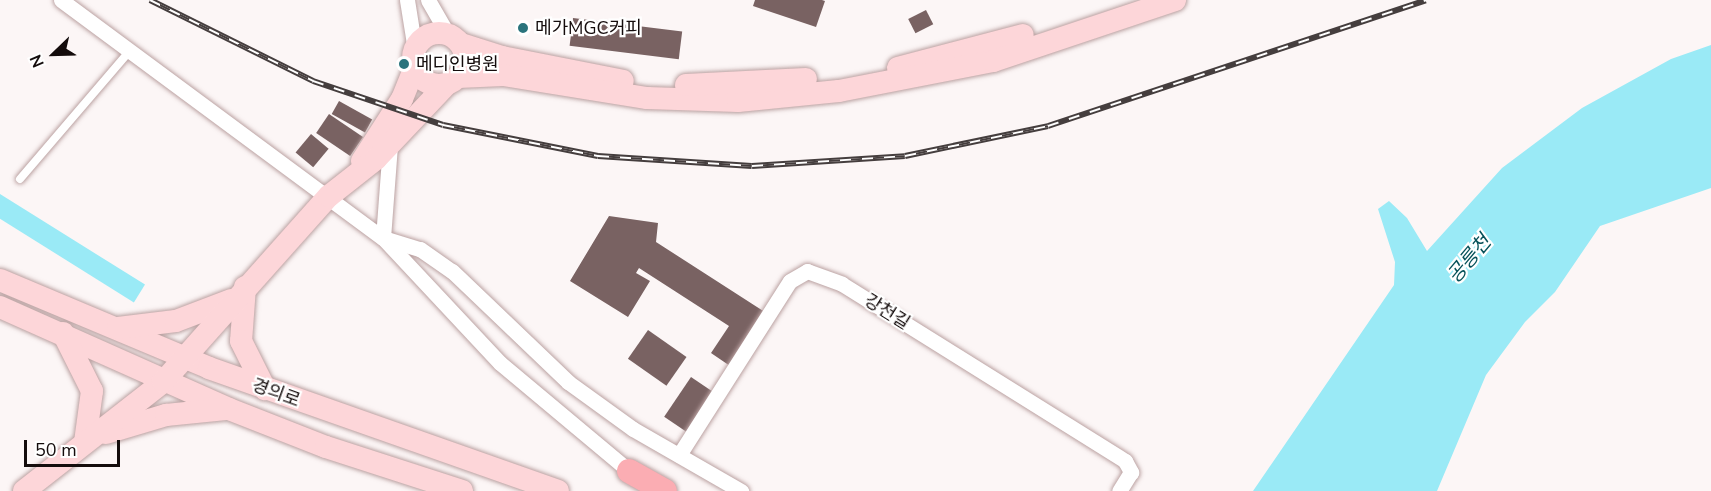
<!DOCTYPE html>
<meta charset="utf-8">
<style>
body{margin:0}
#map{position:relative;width:1711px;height:491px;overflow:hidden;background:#fcf6f6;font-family:"Nunito Sans","Noto Sans KR",sans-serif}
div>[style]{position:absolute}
.water>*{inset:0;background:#9aeaf6;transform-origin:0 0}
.building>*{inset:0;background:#796262;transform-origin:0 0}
.roads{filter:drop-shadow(0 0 2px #bba2a2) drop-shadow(0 0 2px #bba2a2)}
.lane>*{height:8px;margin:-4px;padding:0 4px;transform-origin:4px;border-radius:4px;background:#fff}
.street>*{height:15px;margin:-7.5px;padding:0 7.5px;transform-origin:7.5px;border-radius:7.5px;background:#fff}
.secondary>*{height:22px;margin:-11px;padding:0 11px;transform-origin:11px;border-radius:11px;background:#fdd6d9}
.secondary>.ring{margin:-11px;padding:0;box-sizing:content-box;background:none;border:22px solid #fdd6d9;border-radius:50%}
.primary>*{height:24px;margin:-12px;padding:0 12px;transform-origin:12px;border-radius:12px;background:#fbadb3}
.rail>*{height:6px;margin-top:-3px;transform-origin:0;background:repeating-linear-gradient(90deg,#fff 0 11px,#453e3e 0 22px);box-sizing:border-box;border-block:2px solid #453e3e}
.dots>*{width:16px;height:16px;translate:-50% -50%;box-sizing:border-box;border:3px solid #fff;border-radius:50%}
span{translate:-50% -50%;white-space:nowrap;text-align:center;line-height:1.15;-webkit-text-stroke:4.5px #fff;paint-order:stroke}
.poi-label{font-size:18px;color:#140c0c}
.left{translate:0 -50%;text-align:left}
.street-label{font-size:18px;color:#140c0c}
.water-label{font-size:20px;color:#065159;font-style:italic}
.north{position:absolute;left:24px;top:24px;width:60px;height:60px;-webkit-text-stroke:4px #fff;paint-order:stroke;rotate:247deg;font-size:16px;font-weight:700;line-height:24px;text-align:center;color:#140c0c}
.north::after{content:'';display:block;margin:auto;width:21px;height:27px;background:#140c0c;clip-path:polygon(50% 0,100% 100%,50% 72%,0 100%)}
.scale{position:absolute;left:24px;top:440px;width:96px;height:27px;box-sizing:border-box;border:3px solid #140c0c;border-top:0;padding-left:8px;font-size:18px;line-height:21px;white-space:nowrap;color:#140c0c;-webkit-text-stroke:4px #fff;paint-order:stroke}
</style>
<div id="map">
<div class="water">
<i style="clip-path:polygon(1711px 45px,1711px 188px,1600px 226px,1555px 292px,1525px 322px,1486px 375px,1437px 491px,1253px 491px,1394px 285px,1395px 262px,1378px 209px,1389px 201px,1407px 218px,1427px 251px,1502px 168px,1582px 108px,1671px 59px)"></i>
<i style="left:0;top:194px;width:171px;height:21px;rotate:32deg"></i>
</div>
<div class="building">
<i style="clip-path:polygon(755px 0,822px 0,825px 1px,816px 27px,753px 6px)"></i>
<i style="left:926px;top:10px;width:16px;height:20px;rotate:63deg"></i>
<i style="left:573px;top:18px;width:110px;height:28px;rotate:7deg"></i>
<i style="left:339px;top:101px;width:38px;height:15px;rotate:29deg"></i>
<i style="left:329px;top:114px;width:41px;height:23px;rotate:34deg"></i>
<i style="left:311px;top:134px;width:23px;height:24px;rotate:40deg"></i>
<i style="clip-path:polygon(609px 216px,658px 223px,656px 242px,768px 314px,733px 368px,711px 353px,729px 326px,639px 268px,636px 273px,650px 281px,628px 317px,570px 281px)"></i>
<i style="left:648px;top:330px;width:47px;height:35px;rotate:35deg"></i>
<i style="left:691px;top:377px;width:29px;height:48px;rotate:34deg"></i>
</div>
<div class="roads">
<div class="lane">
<i style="left:20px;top:179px;width:167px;rotate:-49.4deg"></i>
</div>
<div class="street">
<i style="left:61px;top:0;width:400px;rotate:36.5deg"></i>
<i style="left:383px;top:238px;width:171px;rotate:46.9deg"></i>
<i style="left:500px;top:363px;width:168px;rotate:39.9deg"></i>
<i style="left:407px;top:0;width:51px;rotate:80.9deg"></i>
<i style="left:428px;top:0;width:39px;rotate:60deg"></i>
<i style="left:390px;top:145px;width:93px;rotate:94.3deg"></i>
<i style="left:383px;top:238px;width:39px;rotate:17deg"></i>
<i style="left:420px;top:249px;width:39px;rotate:35deg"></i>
<i style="left:452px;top:271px;width:161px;rotate:43.7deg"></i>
<i style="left:568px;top:382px;width:80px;rotate:35.9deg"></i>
<i style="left:633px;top:429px;width:125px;rotate:29.9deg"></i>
<i style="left:679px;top:455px;width:206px;rotate:-57.5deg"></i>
<i style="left:790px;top:281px;width:20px;rotate:-30deg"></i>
<i style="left:807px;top:271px;width:37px;rotate:20deg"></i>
<i style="left:842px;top:284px;width:334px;rotate:32deg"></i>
<i style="left:1125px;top:461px;width:13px;rotate:61deg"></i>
<i style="left:1131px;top:472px;width:22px;rotate:122deg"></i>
</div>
<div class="secondary">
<i class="ring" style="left:413px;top:33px;width:30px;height:30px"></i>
<i style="left:461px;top:44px;width:43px;rotate:17.6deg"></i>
<i style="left:502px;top:57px;width:123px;rotate:11.2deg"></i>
<i style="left:898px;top:68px;width:129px;rotate:-14.8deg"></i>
<i style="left:458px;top:77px;width:45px;rotate:-2.5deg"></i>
<i style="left:503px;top:75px;width:146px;rotate:9.1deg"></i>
<i style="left:647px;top:98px;width:91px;rotate:1.9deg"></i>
<i style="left:738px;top:101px;width:101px;rotate:-5.7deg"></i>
<i style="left:839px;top:91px;width:157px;rotate:-11deg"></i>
<i style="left:993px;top:61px;width:192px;rotate:-18.5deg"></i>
<i style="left:686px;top:85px;width:120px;rotate:-2.9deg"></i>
<i style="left:362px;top:161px;width:74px;rotate:-57.2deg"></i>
<i style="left:402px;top:99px;width:35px;rotate:-68deg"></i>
<i style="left:0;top:280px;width:227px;rotate:22.8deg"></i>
<i style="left:209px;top:368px;width:370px;rotate:19.4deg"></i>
<i style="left:245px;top:287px;width:54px;rotate:94.2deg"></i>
<i style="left:241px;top:341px;width:54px;rotate:63.4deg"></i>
<i style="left:0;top:307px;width:251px;rotate:24deg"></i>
<i style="left:229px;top:409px;width:104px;rotate:21.4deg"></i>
<i style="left:326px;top:447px;width:143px;rotate:17.9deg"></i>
<i style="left:118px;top:328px;width:58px;rotate:-6.9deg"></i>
<i style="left:176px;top:321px;width:59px;rotate:-20.9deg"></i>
<i style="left:63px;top:333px;width:65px;rotate:63.4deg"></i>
<i style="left:92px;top:391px;width:51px;rotate:97.8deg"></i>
<i style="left:106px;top:433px;width:63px;rotate:-16.7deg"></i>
<i style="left:166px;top:415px;width:60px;rotate:-5.7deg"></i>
<i style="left:24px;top:491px;width:177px;rotate:-38.1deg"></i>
<i style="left:163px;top:382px;width:249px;rotate:-48.3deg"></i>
<i style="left:329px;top:196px;width:60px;rotate:-38.2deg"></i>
<i style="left:376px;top:159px;width:103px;rotate:-46.6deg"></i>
</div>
<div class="primary">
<i style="left:629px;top:471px;width:41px;rotate:29.1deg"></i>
</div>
</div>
<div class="rail">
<i style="left:150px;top:0;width:182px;rotate:26.4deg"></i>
<i style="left:313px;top:81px;width:137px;rotate:18.7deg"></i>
<i style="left:443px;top:125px;width:158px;rotate:11.3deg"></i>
<i style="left:598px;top:156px;width:154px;rotate:3.7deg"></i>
<i style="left:752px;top:166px;width:153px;rotate:-3.7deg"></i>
<i style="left:905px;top:156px;width:146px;rotate:-11.8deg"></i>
<i style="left:1048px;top:126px;width:398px;rotate:-18.4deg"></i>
</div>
<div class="dots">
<i style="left:523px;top:28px;background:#2a737c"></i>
<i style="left:404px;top:64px;background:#2a737c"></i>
</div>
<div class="poi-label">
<span class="left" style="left:535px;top:28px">메가MGC커피</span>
<span class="left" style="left:416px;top:64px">메디인병원</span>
</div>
<div class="street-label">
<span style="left:887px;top:312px;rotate:32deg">강천길</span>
<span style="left:276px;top:393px;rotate:20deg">경의로</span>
</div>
<div class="water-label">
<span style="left:1469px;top:259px;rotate:-50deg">공릉천</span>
</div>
<div class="north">N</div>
<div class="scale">50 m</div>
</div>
